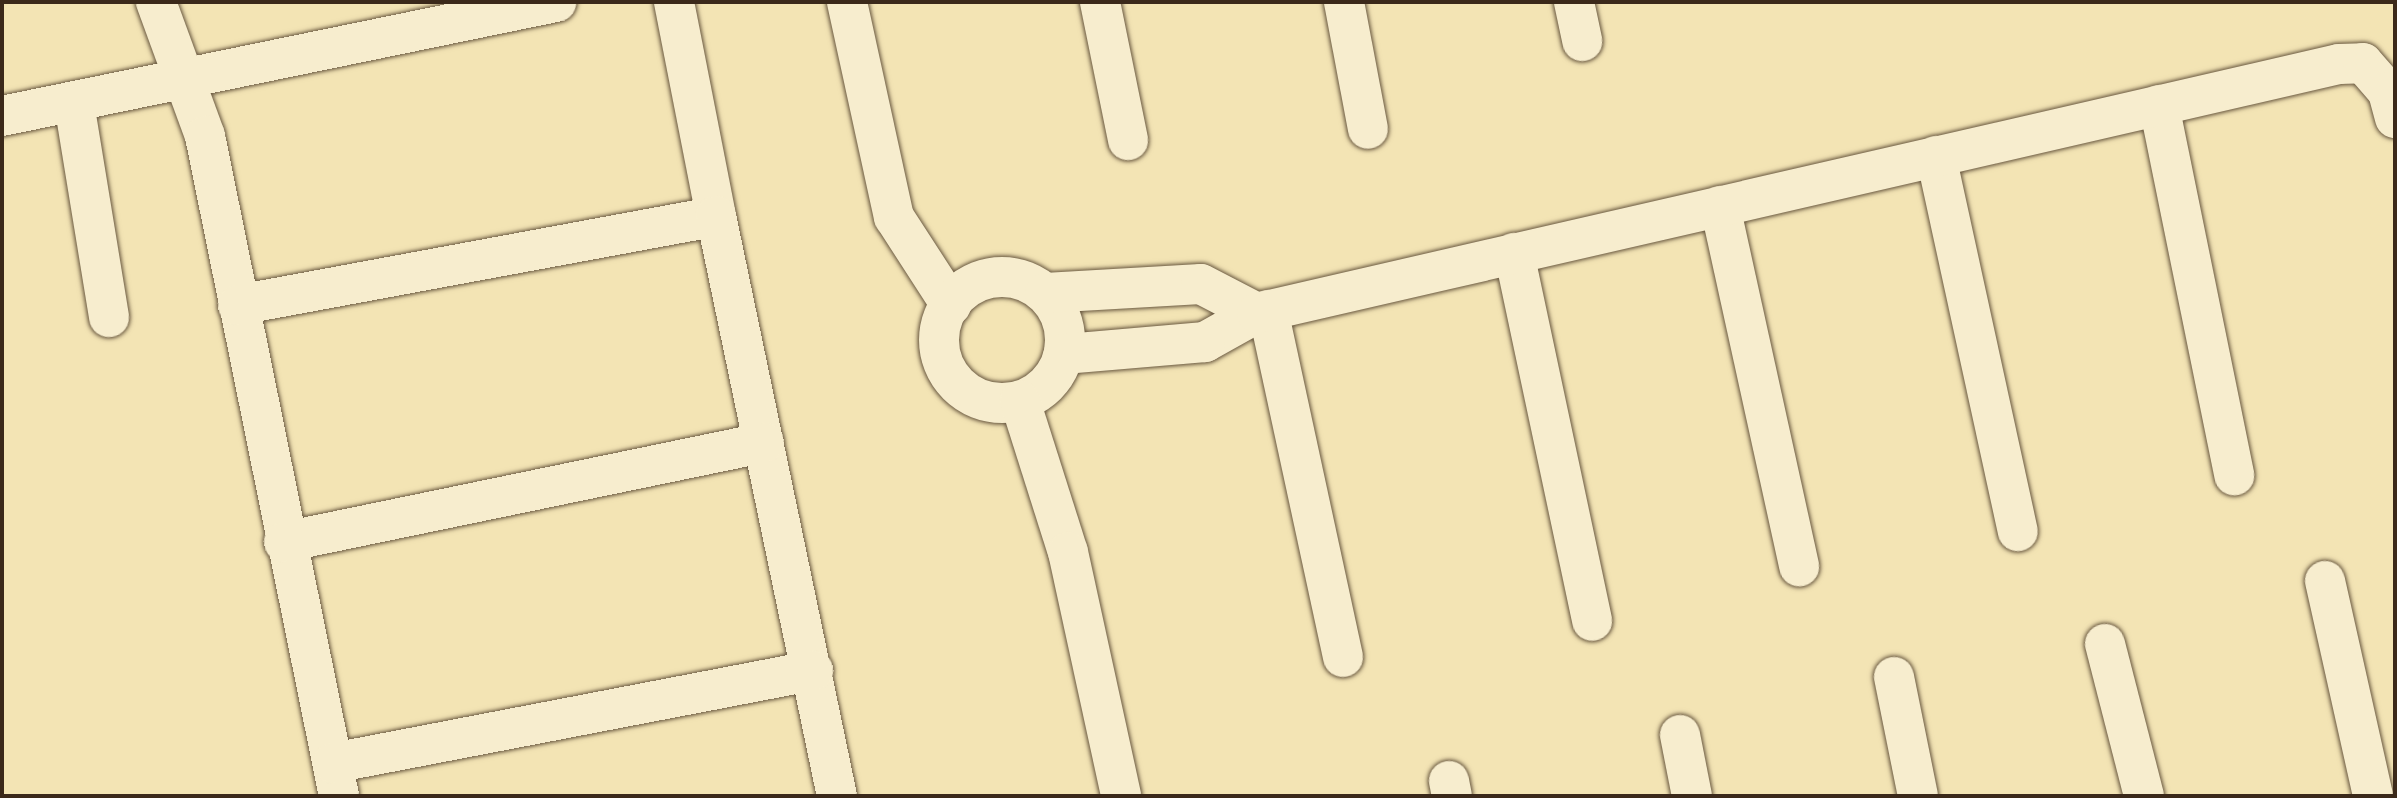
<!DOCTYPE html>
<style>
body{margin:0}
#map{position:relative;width:2397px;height:798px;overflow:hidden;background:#f3e4b4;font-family:"IM FELL French Canon",serif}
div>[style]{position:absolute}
.roads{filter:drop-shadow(0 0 2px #695840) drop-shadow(0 0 2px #695840)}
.street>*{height:40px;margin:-20px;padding:0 20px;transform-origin:20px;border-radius:20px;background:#f7edce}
.street>.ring{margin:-20px;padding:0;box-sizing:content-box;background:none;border:40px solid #f7edce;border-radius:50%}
span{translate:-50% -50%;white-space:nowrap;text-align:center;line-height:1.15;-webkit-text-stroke:6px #f7edce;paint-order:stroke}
.frame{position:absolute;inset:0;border:4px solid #3b291a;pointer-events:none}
</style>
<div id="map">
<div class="roads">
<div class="street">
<i style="left:156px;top:2px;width:143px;rotate:69.9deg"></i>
<i style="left:205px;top:136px;width:673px;rotate:78.52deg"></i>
<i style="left:674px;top:2px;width:218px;rotate:78.9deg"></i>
<i style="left:847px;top:2px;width:220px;rotate:77.7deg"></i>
<i style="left:894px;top:217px;width:105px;rotate:57.1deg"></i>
<i style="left:1100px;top:2px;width:141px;rotate:78.5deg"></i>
<i style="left:1344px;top:2px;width:129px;rotate:79.3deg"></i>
<i style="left:1574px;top:2px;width:40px;rotate:78deg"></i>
<i style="left:74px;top:103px;width:217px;rotate:80.7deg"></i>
<i style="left:2159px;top:105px;width:378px;rotate:78.5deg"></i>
<i style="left:2px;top:116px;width:566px;rotate:-11.63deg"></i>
<i style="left:1936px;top:156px;width:384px;rotate:77.7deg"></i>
<i style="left:1720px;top:206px;width:369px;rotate:77.6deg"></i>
<i style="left:1514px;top:253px;width:376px;rotate:78deg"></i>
<i class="ring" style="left:939px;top:277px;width:86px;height:86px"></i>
<i style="left:1045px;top:293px;width:156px;rotate:-3.3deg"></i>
<i style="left:1201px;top:284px;width:63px;rotate:27.4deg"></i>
<i style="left:1257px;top:313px;width:60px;rotate:150.9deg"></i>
<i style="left:1205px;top:342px;width:142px;rotate:175.1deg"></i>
<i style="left:238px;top:305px;width:486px;rotate:-10.5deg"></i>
<i style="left:716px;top:216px;width:592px;rotate:78.22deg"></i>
<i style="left:1268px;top:310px;width:355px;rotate:77.8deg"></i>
<i style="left:1257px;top:313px;width:1110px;rotate:-12.96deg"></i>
<i style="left:2339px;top:64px;width:24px;rotate:-2deg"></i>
<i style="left:2363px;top:63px;width:38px;rotate:49deg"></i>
<i style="left:2388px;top:92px;width:27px;rotate:75deg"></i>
<i style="left:1020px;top:401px;width:158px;rotate:72.4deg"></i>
<i style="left:1068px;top:552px;width:250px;rotate:77.7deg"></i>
<i style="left:284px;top:542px;width:490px;rotate:-11.7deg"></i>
<i style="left:2325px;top:581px;width:220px;rotate:77.4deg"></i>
<i style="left:2105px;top:644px;width:157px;rotate:75.6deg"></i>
<i style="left:1894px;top:677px;width:121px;rotate:78.6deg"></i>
<i style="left:1680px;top:735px;width:62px;rotate:78.9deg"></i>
<i style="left:333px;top:763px;width:489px;rotate:-10.9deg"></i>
<i style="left:1449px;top:781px;width:15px;rotate:79deg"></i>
</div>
</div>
<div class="frame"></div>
</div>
